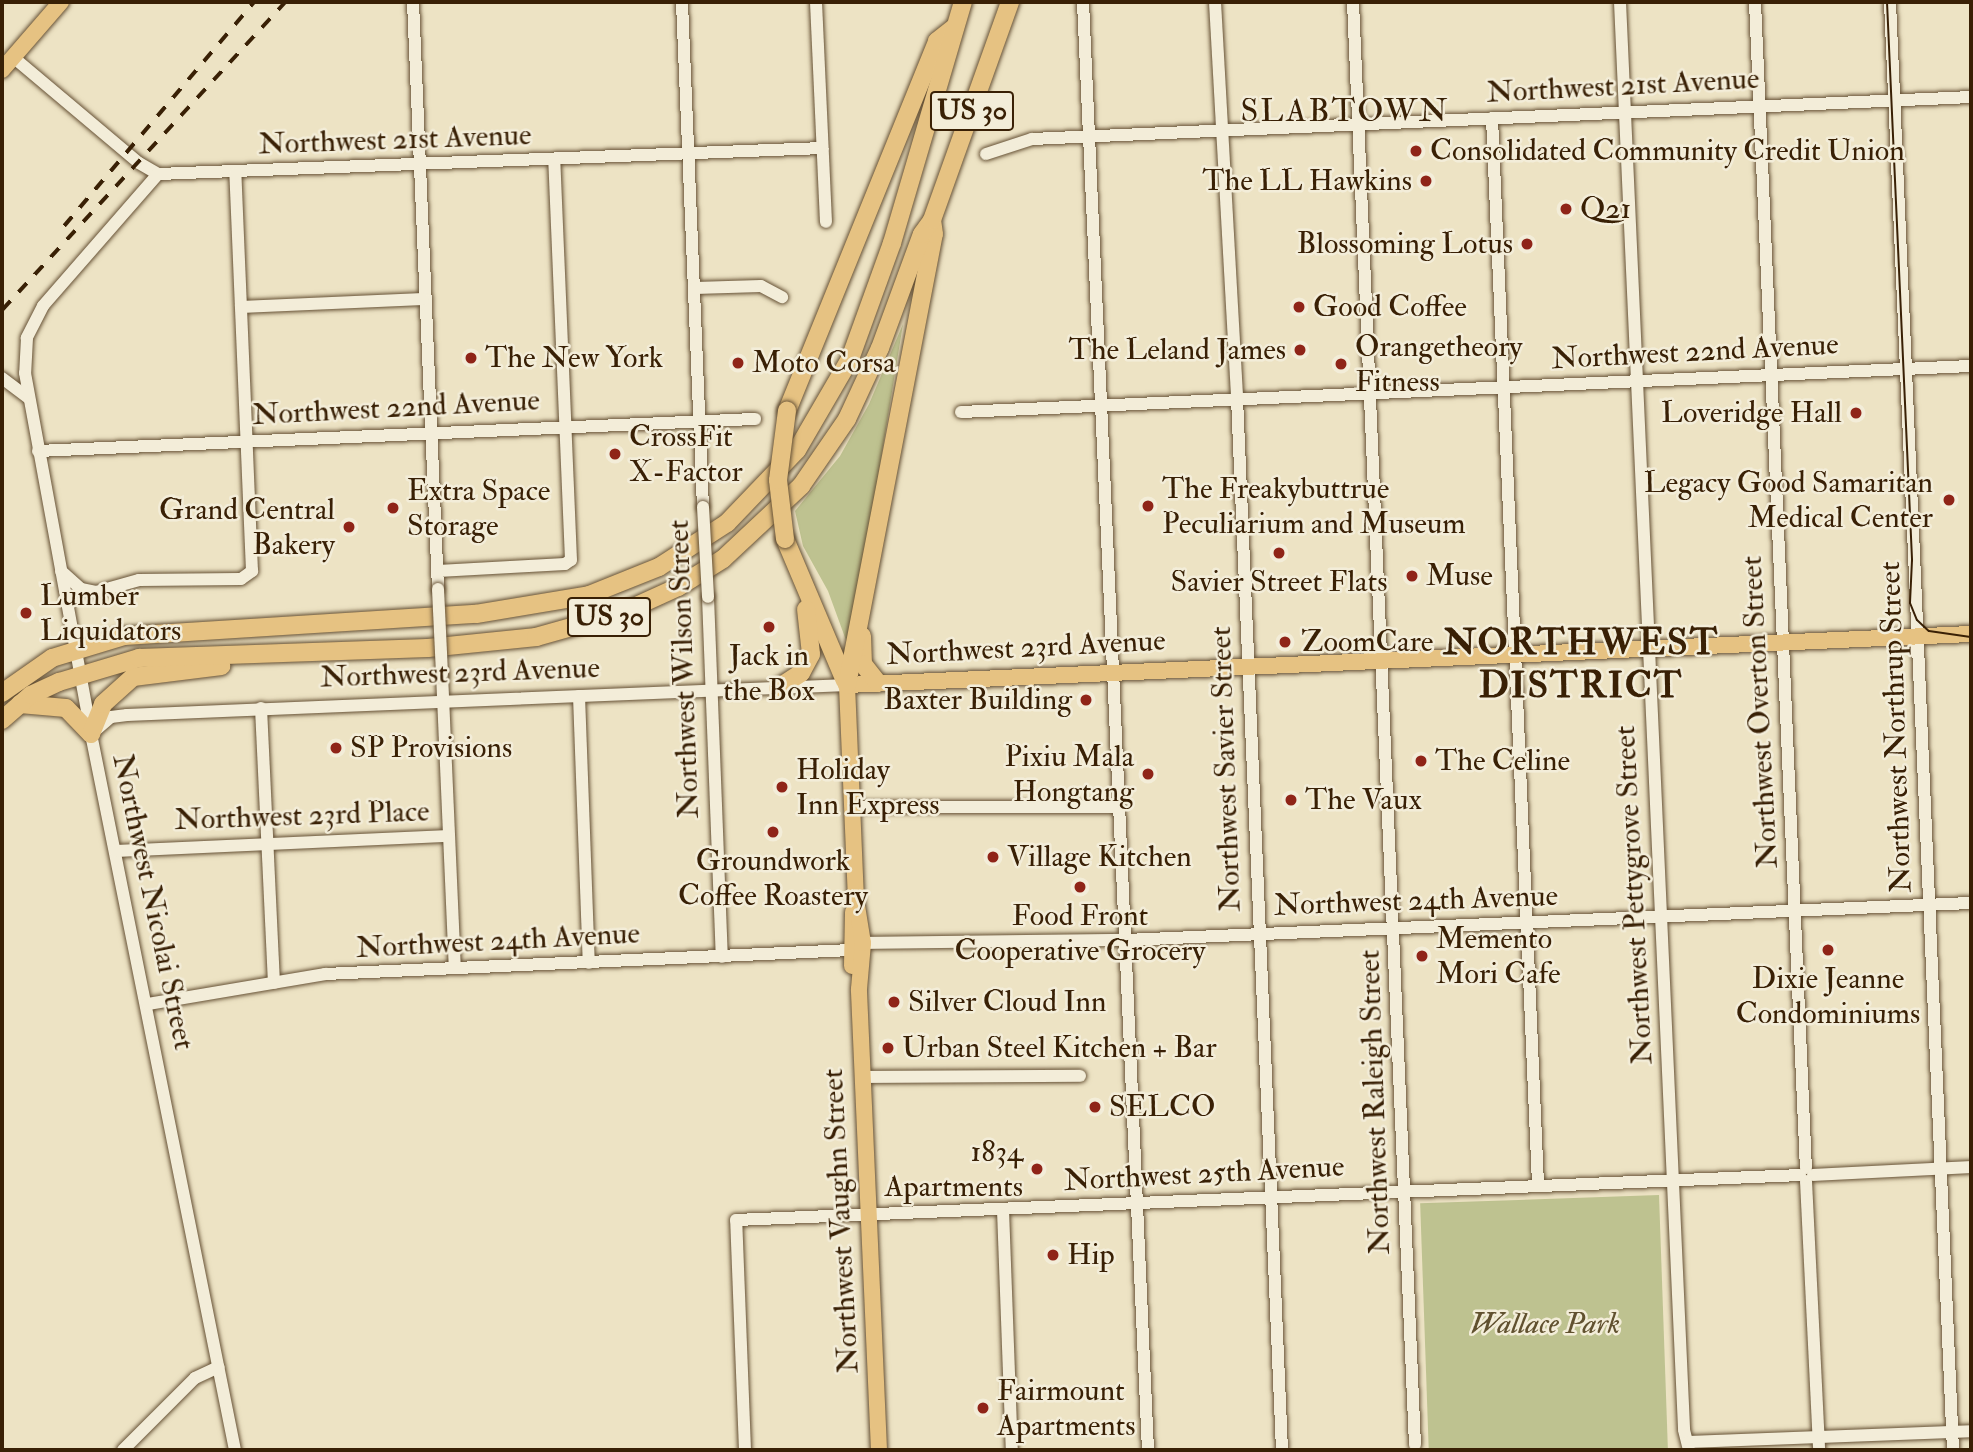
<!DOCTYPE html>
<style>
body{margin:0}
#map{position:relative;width:1973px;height:1452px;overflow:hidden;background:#ede3c4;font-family:"IM FELL Double Pica",serif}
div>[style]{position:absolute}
.green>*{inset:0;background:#bec290;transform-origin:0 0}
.roads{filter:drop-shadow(0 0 2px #665135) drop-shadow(0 0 2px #665135)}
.minor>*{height:12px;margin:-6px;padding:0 6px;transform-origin:6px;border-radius:6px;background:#f3edd9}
.major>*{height:16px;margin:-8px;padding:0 8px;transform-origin:8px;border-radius:8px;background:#e6c282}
.highway>*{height:18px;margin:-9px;padding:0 9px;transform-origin:9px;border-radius:9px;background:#e6c282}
.tram>*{height:2px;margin:-1px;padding:0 1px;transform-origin:1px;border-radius:1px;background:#392005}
.rail>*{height:3.5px;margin-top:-1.75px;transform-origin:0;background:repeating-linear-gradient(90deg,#392005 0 12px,transparent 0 24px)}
.bridges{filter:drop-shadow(0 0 2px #665135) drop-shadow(0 0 2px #665135)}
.minor-bridge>*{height:12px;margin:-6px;padding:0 6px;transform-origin:6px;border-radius:6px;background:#f3edd9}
.highway-bridge>*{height:18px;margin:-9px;padding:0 9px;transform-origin:9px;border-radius:9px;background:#e6c282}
.dots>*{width:19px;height:19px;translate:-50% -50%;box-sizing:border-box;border:4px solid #f3edd9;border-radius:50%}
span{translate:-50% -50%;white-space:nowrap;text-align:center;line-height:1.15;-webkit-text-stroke:5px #f3edd9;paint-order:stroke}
.shield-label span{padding:2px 5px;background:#f3edd9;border:2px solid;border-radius:5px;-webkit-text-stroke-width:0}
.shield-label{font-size:28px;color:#392005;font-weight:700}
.street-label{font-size:30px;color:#392005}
.poi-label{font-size:30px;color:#392005}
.left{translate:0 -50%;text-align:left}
.right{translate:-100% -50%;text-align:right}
.park-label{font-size:30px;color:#61512f;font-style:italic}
.neighbourhood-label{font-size:32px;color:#392005;letter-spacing:2px}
.district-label{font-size:37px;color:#392005;font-weight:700;letter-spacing:2px}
.frame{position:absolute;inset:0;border:4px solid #392005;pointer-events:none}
</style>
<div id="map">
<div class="green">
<i style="clip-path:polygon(903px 324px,851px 643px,847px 643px,828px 591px,803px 546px,795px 511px,840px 456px,869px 404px)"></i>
<i style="left:1659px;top:1195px;width:255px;height:239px;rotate:88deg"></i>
</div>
<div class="roads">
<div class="minor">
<i style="left:413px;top:2px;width:588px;rotate:87.56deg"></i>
<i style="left:682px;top:2px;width:505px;rotate:87.62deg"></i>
<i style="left:816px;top:2px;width:220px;rotate:87.4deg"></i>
<i style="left:1083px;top:2px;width:1449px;rotate:87.43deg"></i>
<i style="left:1215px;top:2px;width:397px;rotate:86.8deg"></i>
<i style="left:1237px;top:398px;width:1053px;rotate:87.55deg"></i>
<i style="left:1353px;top:2px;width:1444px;rotate:87.54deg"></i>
<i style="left:1620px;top:2px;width:1429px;rotate:87.43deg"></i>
<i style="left:1684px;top:1430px;width:21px;rotate:76deg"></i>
<i style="left:1755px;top:2px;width:1167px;rotate:87.5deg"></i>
<i style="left:1890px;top:2px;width:1449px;rotate:87.51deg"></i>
<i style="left:13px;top:57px;width:165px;rotate:40.1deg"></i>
<i style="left:139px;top:163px;width:22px;rotate:30deg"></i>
<i style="left:158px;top:174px;width:665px;rotate:-2.24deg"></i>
<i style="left:1492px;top:118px;width:1069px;rotate:87.53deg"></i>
<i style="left:986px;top:154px;width:48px;rotate:-18.1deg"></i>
<i style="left:1032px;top:139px;width:940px;rotate:-2.56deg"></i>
<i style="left:158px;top:174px;width:175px;rotate:131.1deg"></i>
<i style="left:43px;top:306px;width:36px;rotate:117deg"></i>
<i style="left:27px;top:338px;width:35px;rotate:93deg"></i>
<i style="left:25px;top:373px;width:367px;rotate:79.6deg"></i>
<i style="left:91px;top:734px;width:730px;rotate:78.63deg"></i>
<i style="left:695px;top:288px;width:66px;rotate:-1.7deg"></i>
<i style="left:761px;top:286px;width:24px;rotate:28deg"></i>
<i style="left:241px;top:307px;width:182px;rotate:-2.5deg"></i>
<i style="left:2px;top:378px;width:34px;rotate:37deg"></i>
<i style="left:961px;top:412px;width:1011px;rotate:-2.61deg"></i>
<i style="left:38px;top:451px;width:718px;rotate:-2.56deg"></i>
<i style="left:61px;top:571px;width:27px;rotate:42deg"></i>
<i style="left:81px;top:589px;width:15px;rotate:11deg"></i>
<i style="left:96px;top:592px;width:45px;rotate:-15.6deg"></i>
<i style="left:139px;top:580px;width:102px;rotate:-0.6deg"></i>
<i style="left:241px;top:579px;width:14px;rotate:-36deg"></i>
<i style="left:252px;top:571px;width:398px;rotate:-92.4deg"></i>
<i style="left:438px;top:571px;width:127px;rotate:-3.2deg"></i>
<i style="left:565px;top:564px;width:7px;rotate:-34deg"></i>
<i style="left:571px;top:560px;width:401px;rotate:-92.4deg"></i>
<i style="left:708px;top:597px;width:360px;rotate:87.8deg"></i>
<i style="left:442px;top:674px;width:294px;rotate:87.5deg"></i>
<i style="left:579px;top:696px;width:267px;rotate:87.9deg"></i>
<i style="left:261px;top:708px;width:275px;rotate:87.3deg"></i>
<i style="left:97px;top:729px;width:18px;rotate:-41deg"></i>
<i style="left:111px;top:717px;width:16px;rotate:-7deg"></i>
<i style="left:127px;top:715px;width:721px;rotate:-2.39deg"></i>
<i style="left:851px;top:807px;width:268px"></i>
<i style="left:116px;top:851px;width:333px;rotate:-2.6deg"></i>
<i style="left:863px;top:943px;width:263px;rotate:-0.7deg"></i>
<i style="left:1126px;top:940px;width:846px;rotate:-2.51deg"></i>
<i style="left:148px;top:1004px;width:180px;rotate:-9.6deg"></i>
<i style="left:325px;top:974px;width:528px;rotate:-2.61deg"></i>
<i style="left:862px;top:1077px;width:218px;rotate:-0.3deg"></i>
<i style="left:1813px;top:1175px;width:158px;rotate:-2.9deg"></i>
<i style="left:1806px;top:1181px;width:269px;rotate:87.2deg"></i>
<i style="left:1003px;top:1210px;width:240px;rotate:87.9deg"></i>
<i style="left:1688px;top:1442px;width:283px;rotate:-2.2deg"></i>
<i style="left:123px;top:1450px;width:102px;rotate:-45deg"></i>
<i style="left:195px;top:1378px;width:26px;rotate:-25deg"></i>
<i style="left:745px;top:1450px;width:230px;rotate:-92.2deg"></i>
<i style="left:736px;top:1220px;width:1065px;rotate:-2.42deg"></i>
</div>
<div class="major">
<i style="left:2px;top:70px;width:90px;rotate:-49.1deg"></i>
<i style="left:852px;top:966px;width:54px;rotate:-88.9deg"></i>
<i style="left:879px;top:1450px;width:461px;rotate:-92.5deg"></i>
<i style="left:859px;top:989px;width:46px;rotate:-85deg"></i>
<i style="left:863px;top:943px;width:44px;rotate:-99.2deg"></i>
<i style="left:856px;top:900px;width:215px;rotate:-92.4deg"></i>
<i style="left:847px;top:685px;width:1125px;rotate:-2.6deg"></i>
</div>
<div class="highway">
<i style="left:787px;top:411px;width:399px;rotate:-67.9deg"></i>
<i style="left:937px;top:41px;width:23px;rotate:-38deg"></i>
<i style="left:785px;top:539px;width:154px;rotate:67.1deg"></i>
<i style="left:862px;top:636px;width:28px;rotate:88deg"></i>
<i style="left:863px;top:664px;width:24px;rotate:52deg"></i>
<i style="left:847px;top:685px;width:459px;rotate:-79.1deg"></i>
<i style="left:934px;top:234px;width:14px;rotate:-98deg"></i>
<i style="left:778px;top:688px;width:27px;rotate:-33deg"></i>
<i style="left:801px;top:673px;width:21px;rotate:-62deg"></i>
<i style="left:811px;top:654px;width:45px;rotate:-96.3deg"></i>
<i style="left:2px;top:693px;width:61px;rotate:-35deg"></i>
<i style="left:52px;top:658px;width:75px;rotate:-17deg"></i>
<i style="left:124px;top:636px;width:353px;rotate:-3.6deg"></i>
<i style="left:476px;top:614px;width:115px;rotate:-9.5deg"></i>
<i style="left:589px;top:595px;width:75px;rotate:-21.8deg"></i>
<i style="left:659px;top:567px;width:81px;rotate:-32.9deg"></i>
<i style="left:727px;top:523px;width:101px;rotate:-46.2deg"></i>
<i style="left:797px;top:450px;width:105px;rotate:-59.8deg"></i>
<i style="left:850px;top:359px;width:123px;rotate:-70.1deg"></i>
<i style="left:892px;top:243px;width:251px;rotate:-73.6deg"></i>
<i style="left:20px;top:704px;width:46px;rotate:5deg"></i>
<i style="left:66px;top:708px;width:36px;rotate:46deg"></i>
<i style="left:91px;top:734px;width:32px;rotate:-68deg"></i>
<i style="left:103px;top:704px;width:40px;rotate:-42deg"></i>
<i style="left:133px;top:677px;width:89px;rotate:-7.1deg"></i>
<i style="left:2px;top:720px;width:38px;rotate:-41deg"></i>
<i style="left:31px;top:695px;width:31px;rotate:-25deg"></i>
<i style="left:59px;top:682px;width:84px;rotate:-16.7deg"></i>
<i style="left:139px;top:658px;width:289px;rotate:-2deg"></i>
<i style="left:428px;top:648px;width:109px;rotate:-5.8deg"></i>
<i style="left:536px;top:637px;width:88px;rotate:-15.8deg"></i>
<i style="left:621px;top:613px;width:63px;rotate:-24.5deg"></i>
<i style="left:678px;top:587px;width:53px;rotate:-31.9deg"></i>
<i style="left:723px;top:559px;width:107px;rotate:-43.1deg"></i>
<i style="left:801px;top:486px;width:81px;rotate:-55.5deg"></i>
<i style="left:847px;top:419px;width:78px;rotate:-65.1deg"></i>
<i style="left:880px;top:348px;width:121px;rotate:-69.8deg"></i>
<i style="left:922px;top:234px;width:17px;rotate:-54deg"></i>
<i style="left:932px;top:220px;width:232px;rotate:-70.3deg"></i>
</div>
</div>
<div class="tram">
<i style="left:1887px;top:2px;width:559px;rotate:87.43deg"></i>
<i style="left:1912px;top:560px;width:43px;rotate:92.7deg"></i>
<i style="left:1910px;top:603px;width:18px;rotate:68deg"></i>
<i style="left:1917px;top:620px;width:16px;rotate:43deg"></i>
<i style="left:1929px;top:631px;width:42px;rotate:8.1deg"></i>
</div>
<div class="rail">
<i style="left:64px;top:226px;width:294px;rotate:-49.7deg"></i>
<i style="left:2px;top:310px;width:418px;rotate:-47.4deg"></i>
</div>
<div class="bridges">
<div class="minor-bridge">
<i style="left:703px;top:507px;width:90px;rotate:86.8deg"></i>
<i style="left:438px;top:589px;width:85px;rotate:87.3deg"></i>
</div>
<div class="highway-bridge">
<i style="left:785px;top:539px;width:59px;rotate:-96.8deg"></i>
<i style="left:778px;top:480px;width:70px;rotate:-82.6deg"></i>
</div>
</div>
<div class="dots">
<i style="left:1416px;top:151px;background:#8f2418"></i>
<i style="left:1426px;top:181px;background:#8f2418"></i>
<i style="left:1566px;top:209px;background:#8f2418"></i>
<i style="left:1527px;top:244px;background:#8f2418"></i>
<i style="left:1299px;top:307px;background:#8f2418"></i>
<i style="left:1300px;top:350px;background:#8f2418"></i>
<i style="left:471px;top:358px;background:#8f2418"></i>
<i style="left:738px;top:363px;background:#8f2418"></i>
<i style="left:1341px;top:364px;background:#8f2418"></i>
<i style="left:1856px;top:413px;background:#8f2418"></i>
<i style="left:615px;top:454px;background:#8f2418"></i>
<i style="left:1949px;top:500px;background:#8f2418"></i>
<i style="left:1148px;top:506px;background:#8f2418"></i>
<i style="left:393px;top:508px;background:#8f2418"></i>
<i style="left:349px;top:527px;background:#8f2418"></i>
<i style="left:1279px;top:553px;background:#8f2418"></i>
<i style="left:1412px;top:576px;background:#8f2418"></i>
<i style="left:26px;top:613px;background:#8f2418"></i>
<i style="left:769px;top:627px;background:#8f2418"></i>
<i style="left:1285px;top:642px;background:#8f2418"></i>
<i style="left:1086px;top:700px;background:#8f2418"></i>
<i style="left:336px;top:748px;background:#8f2418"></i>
<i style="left:1421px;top:761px;background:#8f2418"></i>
<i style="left:1148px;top:774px;background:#8f2418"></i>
<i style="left:782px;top:787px;background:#8f2418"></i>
<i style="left:1291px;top:800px;background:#8f2418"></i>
<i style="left:773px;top:832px;background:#8f2418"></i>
<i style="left:993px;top:857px;background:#8f2418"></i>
<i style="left:1080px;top:887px;background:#8f2418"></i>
<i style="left:1828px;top:950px;background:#8f2418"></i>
<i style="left:1422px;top:956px;background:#8f2418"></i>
<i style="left:894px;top:1002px;background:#8f2418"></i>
<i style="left:888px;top:1048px;background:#8f2418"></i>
<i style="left:1095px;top:1107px;background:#8f2418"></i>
<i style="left:1037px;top:1169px;background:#8f2418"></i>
<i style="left:1053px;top:1255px;background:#8f2418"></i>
<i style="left:983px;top:1408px;background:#8f2418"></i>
</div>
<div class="shield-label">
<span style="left:972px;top:111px">US 30</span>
<span style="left:609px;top:617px">US 30</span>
</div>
<div class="street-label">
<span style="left:1623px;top:86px;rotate:-3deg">Northwest 21st Avenue</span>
<span style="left:395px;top:140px;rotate:-2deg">Northwest 21st Avenue</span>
<span style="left:1695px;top:352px;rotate:-3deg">Northwest 22nd Avenue</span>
<span style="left:396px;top:408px;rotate:-3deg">Northwest 22nd Avenue</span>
<span style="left:1026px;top:648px;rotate:-3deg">Northwest 23rd Avenue</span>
<span style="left:684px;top:669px;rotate:-92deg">Northwest Wilson Street</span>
<span style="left:460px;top:673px;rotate:-2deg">Northwest 23rd Avenue</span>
<span style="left:1760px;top:712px;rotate:-93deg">Northwest Overton Street</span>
<span style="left:1896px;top:727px;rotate:-92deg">Northwest Northrup Street</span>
<span style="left:1226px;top:769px;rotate:-92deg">Northwest Savier Street</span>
<span style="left:302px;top:816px;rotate:-2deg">Northwest 23rd Place</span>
<span style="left:1634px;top:895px;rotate:-93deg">Northwest Pettygrove Street</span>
<span style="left:1416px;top:901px;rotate:-2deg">Northwest 24th Avenue</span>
<span style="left:153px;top:902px;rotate:78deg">Northwest Nicolai Street</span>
<span style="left:498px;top:941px;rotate:-3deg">Northwest 24th Avenue</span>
<span style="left:1375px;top:1102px;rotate:-92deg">Northwest Raleigh Street</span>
<span style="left:1204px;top:1174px;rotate:-3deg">Northwest 25th Avenue</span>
<span style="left:841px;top:1221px;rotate:-93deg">Northwest Vaughn Street</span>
</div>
<div class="poi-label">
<span class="left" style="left:1430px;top:151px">Consolidated Community Credit Union</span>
<span class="right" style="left:1412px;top:181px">The LL Hawkins</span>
<span class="left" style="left:1580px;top:209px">Q21</span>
<span class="right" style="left:1513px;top:244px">Blossoming Lotus</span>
<span class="left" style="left:1313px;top:307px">Good Coffee</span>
<span class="left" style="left:1355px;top:364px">Orangetheory<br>Fitness</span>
<span class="right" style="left:1286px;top:350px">The Leland James</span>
<span class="left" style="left:485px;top:358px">The New York</span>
<span class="left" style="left:752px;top:363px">Moto Corsa</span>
<span class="right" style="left:1842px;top:413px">Loveridge Hall</span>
<span class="left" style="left:629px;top:454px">CrossFit<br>X-Factor</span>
<span class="right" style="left:1933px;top:500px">Legacy Good Samaritan<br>Medical Center</span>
<span class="left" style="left:1162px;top:506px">The Freakybuttrue<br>Peculiarium and Museum</span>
<span class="left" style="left:407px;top:508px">Extra Space<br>Storage</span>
<span class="right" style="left:335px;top:527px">Grand Central<br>Bakery</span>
<span class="left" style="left:1426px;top:576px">Muse</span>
<span style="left:1279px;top:582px">Savier Street Flats</span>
<span class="left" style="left:40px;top:613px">Lumber<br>Liquidators</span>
<span class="left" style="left:1301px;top:642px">ZoomCare</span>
<span style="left:769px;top:673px">Jack in<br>the Box</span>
<span class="right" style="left:1072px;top:700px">Baxter Building</span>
<span class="left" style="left:350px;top:748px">SP Provisions</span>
<span class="right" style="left:1134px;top:774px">Pixiu Mala<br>Hongtang</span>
<span class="left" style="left:1435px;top:761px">The Celine</span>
<span class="left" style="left:796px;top:787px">Holiday<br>Inn Express</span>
<span class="left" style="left:1305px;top:800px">The Vaux</span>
<span class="left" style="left:1007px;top:857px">Village Kitchen</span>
<span style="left:773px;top:878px">Groundwork<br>Coffee Roastery</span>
<span style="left:1080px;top:933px">Food Front<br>Cooperative Grocery</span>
<span class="left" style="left:1436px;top:956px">Memento<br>Mori Cafe</span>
<span style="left:1828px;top:996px">Dixie Jeanne<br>Condominiums</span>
<span class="left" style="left:908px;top:1002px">Silver Cloud Inn</span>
<span class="left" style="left:902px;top:1048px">Urban Steel Kitchen + Bar</span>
<span class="left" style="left:1109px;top:1107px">SELCO</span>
<span class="right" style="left:1023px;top:1169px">1834<br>Apartments</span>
<span class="left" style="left:1067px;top:1255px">Hip</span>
<span class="left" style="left:997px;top:1408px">Fairmount<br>Apartments</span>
</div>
<div class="park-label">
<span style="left:1545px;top:1324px">Wallace Park</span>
</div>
<div class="neighbourhood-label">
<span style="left:1345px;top:111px">SLABTOWN</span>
</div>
<div class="district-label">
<span style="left:1581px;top:665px">NORTHWEST<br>DISTRICT</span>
</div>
<div class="frame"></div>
</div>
